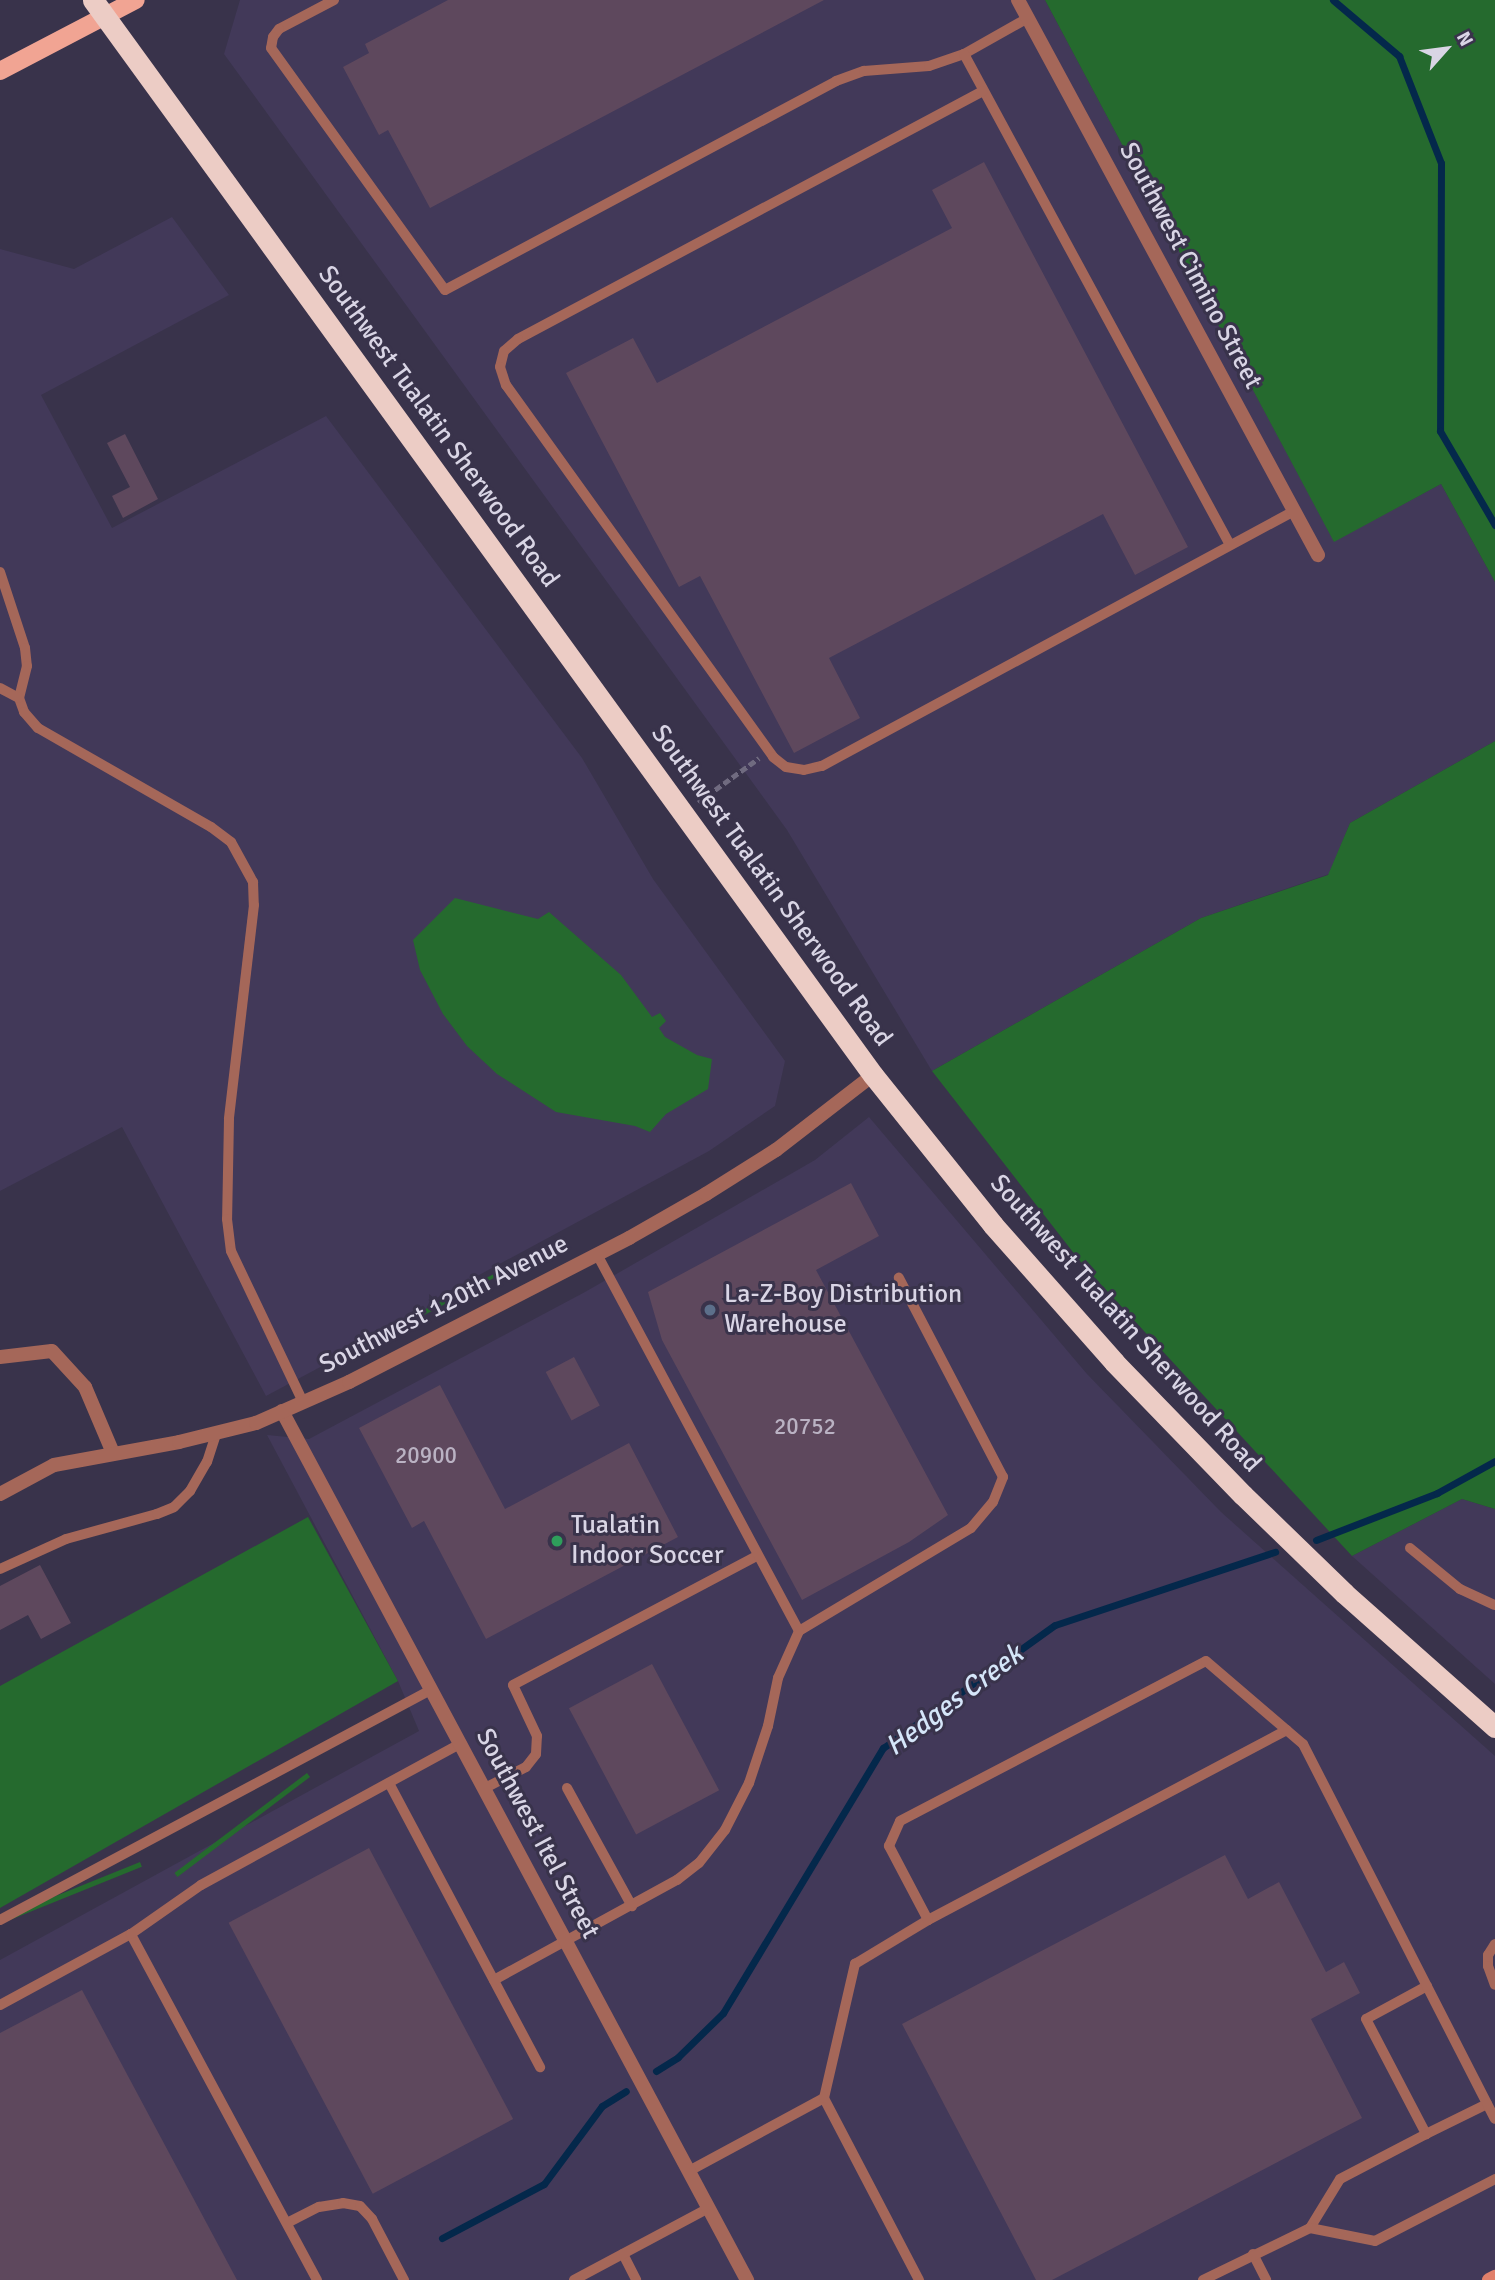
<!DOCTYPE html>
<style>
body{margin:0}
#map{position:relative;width:1495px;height:2280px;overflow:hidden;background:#39334b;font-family:Signika,sans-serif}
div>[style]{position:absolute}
.built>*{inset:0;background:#423959}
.green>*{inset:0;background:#256a2e;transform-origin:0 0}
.stream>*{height:7px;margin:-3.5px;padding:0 3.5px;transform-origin:3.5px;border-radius:3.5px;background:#04284b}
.building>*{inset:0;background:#5e485d;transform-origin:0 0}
.path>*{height:4.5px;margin-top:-2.25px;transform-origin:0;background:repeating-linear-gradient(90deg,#706b80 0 7px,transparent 0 10.5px)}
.lane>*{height:10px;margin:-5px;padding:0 5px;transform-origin:5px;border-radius:5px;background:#a56759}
.street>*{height:14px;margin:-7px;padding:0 7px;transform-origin:7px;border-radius:7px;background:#a56759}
.secondary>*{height:14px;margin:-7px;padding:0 7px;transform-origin:7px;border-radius:7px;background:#e17f6a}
.primary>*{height:18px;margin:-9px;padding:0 9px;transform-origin:9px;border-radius:9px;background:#f1a493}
.highway>*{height:21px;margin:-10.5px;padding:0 10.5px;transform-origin:10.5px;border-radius:10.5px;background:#ecccc5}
.dots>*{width:19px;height:19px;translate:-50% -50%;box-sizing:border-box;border:4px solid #39334b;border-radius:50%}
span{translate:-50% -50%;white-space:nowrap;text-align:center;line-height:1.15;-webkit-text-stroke:6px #39334b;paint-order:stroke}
.number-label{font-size:23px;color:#bab2c3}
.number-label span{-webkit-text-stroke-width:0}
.street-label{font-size:26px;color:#d9d5e5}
.poi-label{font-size:26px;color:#d9d5e5}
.left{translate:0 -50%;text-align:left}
.water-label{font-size:28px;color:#d5e6f9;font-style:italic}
.north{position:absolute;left:1411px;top:14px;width:70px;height:70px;-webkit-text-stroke:5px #39334b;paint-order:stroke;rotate:62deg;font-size:19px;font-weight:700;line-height:28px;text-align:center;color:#d9d5e5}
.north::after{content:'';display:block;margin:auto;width:24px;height:32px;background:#d9d5e5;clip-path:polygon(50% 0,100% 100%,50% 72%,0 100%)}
</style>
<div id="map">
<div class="built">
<i style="clip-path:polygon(240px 0,1045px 0,1334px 541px,1441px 484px,1495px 582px,1495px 741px,1350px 823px,1329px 874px,1201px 918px,932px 1071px,787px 830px,224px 54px)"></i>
<i style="clip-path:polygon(172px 217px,229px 295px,41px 395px,112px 528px,326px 416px,582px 758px,653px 879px,785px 1061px,775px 1106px,709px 1151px,429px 1302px,431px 1308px,266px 1396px,122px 1127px,0 1191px,0 249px,74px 269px)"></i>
<i style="clip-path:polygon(869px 1117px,1087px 1374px,1221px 1512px,1495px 1756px,1495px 2280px,0 2280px,0 1960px,419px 1731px,398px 1681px,267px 1435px,309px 1439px,585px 1292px,815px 1160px)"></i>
<i style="clip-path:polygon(1462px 1499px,1495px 1509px,1495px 1684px,1352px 1556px)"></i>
</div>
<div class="green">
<i style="clip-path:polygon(1045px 0,1495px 0,1495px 582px,1441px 484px,1334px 542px)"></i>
<i style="clip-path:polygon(1495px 741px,1495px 1509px,1462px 1499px,1352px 1556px,1083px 1265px,932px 1071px,1201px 918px,1328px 875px,1350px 823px)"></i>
<i style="clip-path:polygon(455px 898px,538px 919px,549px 912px,621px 975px,652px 1017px,660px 1013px,666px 1021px,659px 1028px,665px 1037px,697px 1055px,712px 1059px,708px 1089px,666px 1114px,650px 1132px,635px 1126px,556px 1112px,497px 1074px,467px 1046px,443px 1014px,420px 970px,413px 940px)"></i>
<i style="clip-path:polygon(535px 1253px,537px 1255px,336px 1362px,334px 1359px,396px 1324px)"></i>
<i style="clip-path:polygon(308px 1517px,398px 1681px,0 1908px,0 1686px)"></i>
<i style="left:307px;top:1773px;width:5px;height:166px;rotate:53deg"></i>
<i style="left:140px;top:1862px;width:5px;height:159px;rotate:68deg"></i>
</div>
<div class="stream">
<i style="left:1333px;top:0;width:87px;rotate:40.3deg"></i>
<i style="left:1399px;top:56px;width:115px;rotate:68.6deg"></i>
<i style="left:1441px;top:163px;width:268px;rotate:90.2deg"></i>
<i style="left:1440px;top:431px;width:109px;rotate:59.7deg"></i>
<i style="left:1316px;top:1540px;width:130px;rotate:-21.2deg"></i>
<i style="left:1437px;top:1493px;width:66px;rotate:-28.9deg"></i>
<i style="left:656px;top:2071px;width:26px;rotate:-32deg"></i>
<i style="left:678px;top:2057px;width:63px;rotate:-44.4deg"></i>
<i style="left:723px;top:2013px;width:310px;rotate:-58.9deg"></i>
<i style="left:883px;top:1748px;width:211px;rotate:-35.6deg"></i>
<i style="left:1055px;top:1625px;width:232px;rotate:-18.4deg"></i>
<i style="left:442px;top:2238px;width:115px;rotate:-27.9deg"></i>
<i style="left:544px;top:2184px;width:97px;rotate:-53.4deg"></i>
<i style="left:602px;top:2106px;width:28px;rotate:-32deg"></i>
</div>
<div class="building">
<i style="clip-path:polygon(448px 0,824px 0,430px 208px,388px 130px,379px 135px,343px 67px,369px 53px,365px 44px)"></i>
<i style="clip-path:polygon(984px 162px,1188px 547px,1135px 575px,1103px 514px,829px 658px,860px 718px,794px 753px,700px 576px,679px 587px,566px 373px,633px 338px,657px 383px,952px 228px,932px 190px)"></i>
<i style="clip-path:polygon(125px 434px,158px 499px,123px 518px,112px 496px,130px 487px,107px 443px)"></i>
<i style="clip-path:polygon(851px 1183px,879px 1236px,816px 1270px,948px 1515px,909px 1542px,802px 1600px,662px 1340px,648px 1292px)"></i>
<i style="left:574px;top:1357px;width:55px;height:32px;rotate:62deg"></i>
<i style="clip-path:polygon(440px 1385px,505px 1509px,629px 1443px,678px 1537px,486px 1639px,424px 1521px,412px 1528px,359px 1428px)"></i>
<i style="clip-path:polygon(40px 1565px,71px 1623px,41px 1639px,28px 1615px,0 1630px,0 1586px)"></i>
<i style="left:652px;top:1664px;width:143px;height:94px;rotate:62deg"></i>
<i style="left:369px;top:1848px;width:307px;height:159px;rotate:62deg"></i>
<i style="clip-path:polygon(1225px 1855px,1248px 1899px,1279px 1882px,1326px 1972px,1344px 1962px,1360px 1993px,1311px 2019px,1362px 2118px,1052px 2280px,1036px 2280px,902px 2024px)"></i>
<i style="clip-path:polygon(82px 1990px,237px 2280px,0 2280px,0 2033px)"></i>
</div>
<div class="path">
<i style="left:698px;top:802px;width:75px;rotate:-35.8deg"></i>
</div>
<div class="lane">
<i style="left:334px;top:0;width:62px;rotate:152.2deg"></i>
<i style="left:279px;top:29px;width:10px;rotate:127deg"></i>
<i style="left:273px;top:37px;width:11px;rotate:100deg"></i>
<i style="left:271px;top:48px;width:298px;rotate:54.3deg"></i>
<i style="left:445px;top:290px;width:443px;rotate:-28.1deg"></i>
<i style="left:836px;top:81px;width:30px;rotate:-20deg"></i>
<i style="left:864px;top:71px;width:65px;rotate:-4.4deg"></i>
<i style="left:929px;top:66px;width:37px;rotate:-19deg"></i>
<i style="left:964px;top:54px;width:73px;rotate:-29.4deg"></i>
<i style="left:964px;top:54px;width:558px;rotate:61.55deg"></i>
<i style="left:983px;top:91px;width:527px;rotate:151.93deg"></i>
<i style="left:518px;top:339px;width:18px;rotate:139deg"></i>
<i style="left:504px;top:351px;width:16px;rotate:104deg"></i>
<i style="left:500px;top:367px;width:19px;rotate:72deg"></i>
<i style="left:506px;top:385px;width:458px;rotate:54.3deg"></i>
<i style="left:773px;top:757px;width:16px;rotate:38deg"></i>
<i style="left:786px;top:767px;width:18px;rotate:9deg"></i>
<i style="left:804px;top:770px;width:18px;rotate:-13deg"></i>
<i style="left:822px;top:766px;width:536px;rotate:-28.38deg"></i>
<i style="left:0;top:572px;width:80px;rotate:71.8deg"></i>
<i style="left:25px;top:648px;width:18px;rotate:84deg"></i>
<i style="left:27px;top:666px;width:33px;rotate:104deg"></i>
<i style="left:19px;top:698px;width:15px;rotate:70deg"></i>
<i style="left:24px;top:712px;width:21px;rotate:49deg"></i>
<i style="left:38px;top:728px;width:199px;rotate:29.8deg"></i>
<i style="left:211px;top:827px;width:25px;rotate:37deg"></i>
<i style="left:231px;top:842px;width:46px;rotate:61.2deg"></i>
<i style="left:253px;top:882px;width:23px;rotate:88deg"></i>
<i style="left:254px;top:905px;width:215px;rotate:96.7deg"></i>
<i style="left:229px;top:1119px;width:100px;rotate:91.1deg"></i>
<i style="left:227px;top:1219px;width:32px;rotate:83deg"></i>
<i style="left:231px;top:1251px;width:167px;rotate:64.5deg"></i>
<i style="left:0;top:688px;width:21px;rotate:28deg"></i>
<i style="left:1410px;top:1548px;width:65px;rotate:39.4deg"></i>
<i style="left:1460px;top:1589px;width:38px;rotate:25deg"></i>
<i style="left:0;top:1569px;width:72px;rotate:-24.4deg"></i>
<i style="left:66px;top:1539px;width:94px;rotate:-15.4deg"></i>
<i style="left:157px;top:1514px;width:18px;rotate:-22deg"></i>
<i style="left:174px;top:1507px;width:23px;rotate:-45deg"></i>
<i style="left:190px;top:1491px;width:34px;rotate:-60deg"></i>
<i style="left:207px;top:1462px;width:32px;rotate:-72deg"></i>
<i style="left:799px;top:1631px;width:200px;rotate:-30.9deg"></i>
<i style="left:971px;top:1528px;width:34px;rotate:-50deg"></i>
<i style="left:993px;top:1502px;width:27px;rotate:-68deg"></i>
<i style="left:1003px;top:1477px;width:225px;rotate:-117.6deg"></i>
<i style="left:389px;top:1783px;width:322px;rotate:62deg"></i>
<i style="left:485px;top:1788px;width:46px;rotate:-27.1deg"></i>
<i style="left:526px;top:1767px;width:16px;rotate:-52deg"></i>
<i style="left:536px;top:1754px;width:18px;rotate:-87deg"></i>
<i style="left:537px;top:1736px;width:56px;rotate:-115.2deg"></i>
<i style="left:513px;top:1685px;width:276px;rotate:-27.9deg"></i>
<i style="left:567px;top:1788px;width:135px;rotate:61.2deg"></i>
<i style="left:0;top:1920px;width:490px;rotate:-28.1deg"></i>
<i style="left:928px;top:1920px;width:406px;rotate:-27.9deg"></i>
<i style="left:1495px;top:1944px;width:13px;rotate:122deg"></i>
<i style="left:1488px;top:1955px;width:11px;rotate:90deg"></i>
<i style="left:1488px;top:1966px;width:20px;rotate:70deg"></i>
<i style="left:494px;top:1980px;width:209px;rotate:-28.7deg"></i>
<i style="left:677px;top:1880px;width:28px;rotate:-38deg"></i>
<i style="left:699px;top:1863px;width:42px;rotate:-51.8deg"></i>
<i style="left:725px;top:1830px;width:53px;rotate:-62.9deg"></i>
<i style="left:749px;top:1783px;width:60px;rotate:-71.6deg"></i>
<i style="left:768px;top:1726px;width:49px;rotate:-78.2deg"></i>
<i style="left:778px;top:1678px;width:51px;rotate:-65.9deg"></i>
<i style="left:799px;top:1631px;width:428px;rotate:-118.2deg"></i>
<i style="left:1427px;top:1986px;width:69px;rotate:151.6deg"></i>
<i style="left:1366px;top:2019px;width:130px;rotate:62.4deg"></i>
<i style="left:1426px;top:2134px;width:68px;rotate:-26.2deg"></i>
<i style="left:0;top:2005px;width:149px;rotate:-28.5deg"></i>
<i style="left:689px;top:2171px;width:153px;rotate:-28.4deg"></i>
<i style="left:287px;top:2223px;width:36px;rotate:-27deg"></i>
<i style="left:319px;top:2207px;width:24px;rotate:-9deg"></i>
<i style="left:343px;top:2203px;width:17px;rotate:10deg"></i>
<i style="left:360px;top:2206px;width:18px;rotate:47deg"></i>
<i style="left:372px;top:2219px;width:69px;rotate:62.3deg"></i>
<i style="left:1310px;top:2228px;width:57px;rotate:-58.5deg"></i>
<i style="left:1340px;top:2179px;width:97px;rotate:-27.6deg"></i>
<i style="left:623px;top:2254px;width:29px;rotate:63deg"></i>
<i style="left:1253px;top:2254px;width:29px;rotate:63deg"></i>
<i style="left:317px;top:2280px;width:393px;rotate:-118.3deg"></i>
<i style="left:131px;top:1934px;width:85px;rotate:-35deg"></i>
<i style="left:201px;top:1885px;width:296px;rotate:-28.6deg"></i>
<i style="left:574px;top:2280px;width:153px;rotate:-28.1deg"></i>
<i style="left:919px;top:2280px;width:205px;rotate:-117.6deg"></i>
<i style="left:824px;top:2098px;width:138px;rotate:-77deg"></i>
<i style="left:855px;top:1964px;width:85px;rotate:-31.1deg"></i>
<i style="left:928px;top:1920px;width:84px;rotate:-117.8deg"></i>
<i style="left:889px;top:1846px;width:27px;rotate:-66deg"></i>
<i style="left:900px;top:1821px;width:345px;rotate:-27.6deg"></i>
<i style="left:1206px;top:1661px;width:128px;rotate:40.6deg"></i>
<i style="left:1303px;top:1744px;width:421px;rotate:62.9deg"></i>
<i style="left:1203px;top:2280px;width:119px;rotate:-25.9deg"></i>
<i style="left:1310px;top:2228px;width:66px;rotate:11.3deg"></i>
<i style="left:1375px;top:2241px;width:135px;rotate:-27.3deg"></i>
</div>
<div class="street">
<i style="left:1018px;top:0;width:631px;rotate:61.61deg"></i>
<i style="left:0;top:1357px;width:52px;rotate:-6.6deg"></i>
<i style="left:52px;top:1351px;width:49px;rotate:47.5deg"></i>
<i style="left:85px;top:1387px;width:72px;rotate:67deg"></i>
<i style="left:282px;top:1411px;width:986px;rotate:61.85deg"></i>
<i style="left:0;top:1494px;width:61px;rotate:-28.2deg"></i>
<i style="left:54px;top:1465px;width:127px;rotate:-10.4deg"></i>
<i style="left:179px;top:1442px;width:79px;rotate:-13.9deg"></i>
<i style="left:256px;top:1423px;width:102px;rotate:-23.8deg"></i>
<i style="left:349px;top:1382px;width:315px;rotate:-27.2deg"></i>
<i style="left:629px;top:1238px;width:89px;rotate:-29.7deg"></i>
<i style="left:706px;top:1194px;width:83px;rotate:-32.2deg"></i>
<i style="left:776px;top:1150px;width:123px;rotate:-37.7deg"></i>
</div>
<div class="secondary">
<i style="left:1489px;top:2280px;width:7px;rotate:-27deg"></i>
</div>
<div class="primary">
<i style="left:0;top:71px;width:153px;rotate:-27.6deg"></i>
</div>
<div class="highway">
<i style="left:93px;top:0;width:1328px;rotate:54.04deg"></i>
<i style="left:873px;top:1075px;width:192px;rotate:51.3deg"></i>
<i style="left:993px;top:1225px;width:183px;rotate:48.5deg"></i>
<i style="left:1114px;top:1362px;width:185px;rotate:45.9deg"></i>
<i style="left:1243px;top:1495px;width:141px;rotate:44.1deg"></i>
<i style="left:1344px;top:1593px;width:202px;rotate:41.6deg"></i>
</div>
<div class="dots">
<i style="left:710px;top:1310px;background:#5c6f8a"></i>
<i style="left:557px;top:1541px;background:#2e9e5b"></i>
</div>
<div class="number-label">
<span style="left:805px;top:1427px">20752</span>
<span style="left:426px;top:1456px">20900</span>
</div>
<div class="street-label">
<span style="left:1190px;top:266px;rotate:62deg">Southwest Cimino Street</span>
<span style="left:438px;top:427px;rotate:54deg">Southwest Tualatin Sherwood Road</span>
<span style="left:771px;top:886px;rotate:54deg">Southwest Tualatin Sherwood Road</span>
<span style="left:444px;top:1305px;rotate:-27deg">Southwest 120th Avenue</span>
<span style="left:1125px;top:1324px;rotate:48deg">Southwest Tualatin Sherwood Road</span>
<span style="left:537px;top:1834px;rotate:62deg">Southwest Itel Street</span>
</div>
<div class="poi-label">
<span class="left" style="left:724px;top:1310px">La-Z-Boy Distribution<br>Warehouse</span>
<span class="left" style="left:571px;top:1541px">Tualatin<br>Indoor Soccer</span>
</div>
<div class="water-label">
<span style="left:954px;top:1700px;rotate:-37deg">Hedges Creek</span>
</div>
<div class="north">N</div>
</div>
